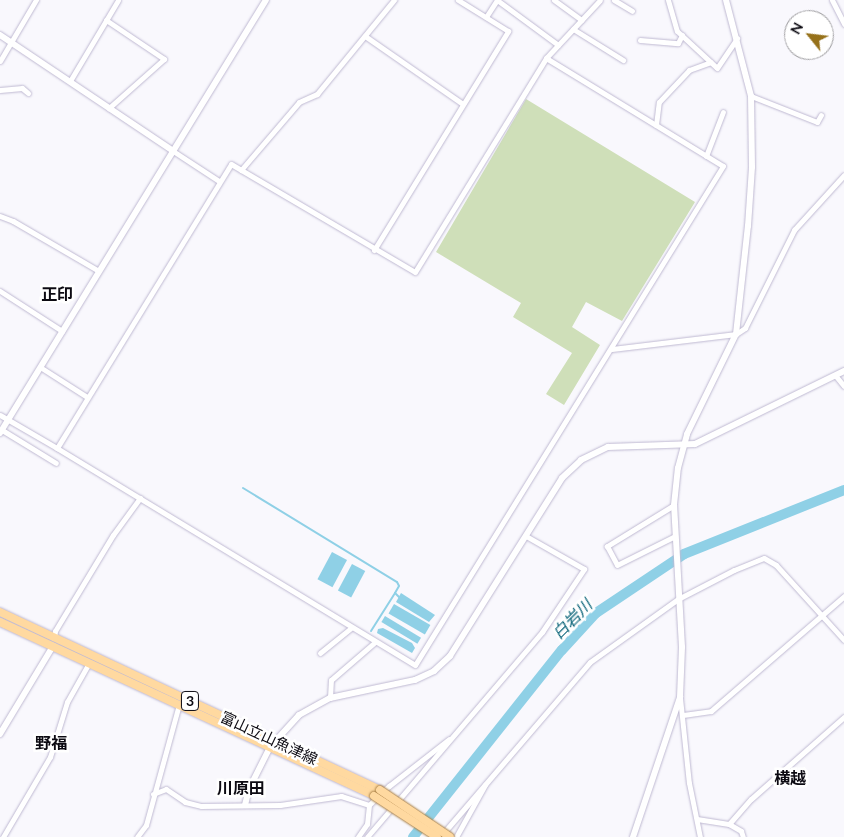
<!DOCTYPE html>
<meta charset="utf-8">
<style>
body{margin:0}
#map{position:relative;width:844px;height:837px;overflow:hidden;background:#f9f8fd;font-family:Lato,"Noto Sans JP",sans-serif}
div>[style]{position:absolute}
.green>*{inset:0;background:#cfdfb9}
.water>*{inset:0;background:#8fd0e6;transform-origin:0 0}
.stream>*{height:2px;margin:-1px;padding:0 1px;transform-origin:1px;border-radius:1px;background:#8fd0e6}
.river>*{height:10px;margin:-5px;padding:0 5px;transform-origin:5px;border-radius:5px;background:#8fd0e6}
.roads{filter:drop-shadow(0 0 1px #bfb9d2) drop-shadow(0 0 1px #bfb9d2)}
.minor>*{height:5px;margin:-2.5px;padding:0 2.5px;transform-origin:2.5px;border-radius:2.5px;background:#fff}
.tertiary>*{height:6px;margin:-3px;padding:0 3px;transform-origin:3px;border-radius:3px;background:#fff}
.primary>*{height:8px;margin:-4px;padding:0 4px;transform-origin:4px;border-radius:4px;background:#ffd9a0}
.bridges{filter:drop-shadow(0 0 1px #aa8045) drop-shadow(0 0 1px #aa8045)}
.primary-bridge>*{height:8px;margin:-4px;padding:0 4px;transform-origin:4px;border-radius:4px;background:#ffd9a0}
span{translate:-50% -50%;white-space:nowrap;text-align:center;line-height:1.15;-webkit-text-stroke:5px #fff;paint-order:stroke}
.shield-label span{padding:1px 4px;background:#fff;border:1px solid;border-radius:4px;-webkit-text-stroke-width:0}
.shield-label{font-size:14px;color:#0c0a12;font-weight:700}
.street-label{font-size:15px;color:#0c0a12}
.neighbourhood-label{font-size:16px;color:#0c0a12;font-weight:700}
.water-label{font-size:16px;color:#056076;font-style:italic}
.north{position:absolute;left:784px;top:10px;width:50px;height:50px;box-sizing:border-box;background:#fff;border:1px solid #9e9da0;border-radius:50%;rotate:299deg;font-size:14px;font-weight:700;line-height:20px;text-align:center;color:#0c0a12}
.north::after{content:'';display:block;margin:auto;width:18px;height:22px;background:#96711a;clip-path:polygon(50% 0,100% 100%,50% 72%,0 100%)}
</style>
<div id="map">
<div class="green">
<i style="clip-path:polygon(526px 99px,695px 202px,622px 321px,586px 302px,572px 327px,600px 345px,564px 405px,546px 394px,572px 353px,513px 317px,521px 303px,436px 252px)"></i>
</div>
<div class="water">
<i style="left:332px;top:552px;width:17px;height:31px;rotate:28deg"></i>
<i style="left:352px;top:564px;width:15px;height:30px;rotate:28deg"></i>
<i style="clip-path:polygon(401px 593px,435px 615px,429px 622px,396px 602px)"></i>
<i style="left:394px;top:604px;width:42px;height:11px;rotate:30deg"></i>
<i style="left:385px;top:616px;width:42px;height:7px;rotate:31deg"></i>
<i style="clip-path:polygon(383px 628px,412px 643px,415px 648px,412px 653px,377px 633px,378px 629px)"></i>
</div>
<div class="stream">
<i style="left:243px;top:488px;width:180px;rotate:31.4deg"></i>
<i style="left:397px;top:582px;width:4px;rotate:63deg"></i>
<i style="left:399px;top:586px;width:8px;rotate:120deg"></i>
<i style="left:371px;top:631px;width:45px;rotate:-57.7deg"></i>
<i style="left:395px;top:593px;width:6px;rotate:45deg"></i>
</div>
<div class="river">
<i style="left:413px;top:837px;width:239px;rotate:-51.5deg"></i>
<i style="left:562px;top:650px;width:50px;rotate:-47.4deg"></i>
<i style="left:596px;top:613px;width:106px;rotate:-33.8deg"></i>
<i style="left:684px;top:554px;width:172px;rotate:-21.8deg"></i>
</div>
<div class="roads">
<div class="minor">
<i style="left:554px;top:0;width:34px;rotate:36deg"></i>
<i style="left:614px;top:0;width:21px;rotate:31deg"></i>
<i style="left:668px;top:0;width:32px;rotate:74deg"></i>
<i style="left:677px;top:31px;width:54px;rotate:42.8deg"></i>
<i style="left:717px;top:68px;width:36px;rotate:-56deg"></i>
<i style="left:832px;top:0;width:27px;rotate:63deg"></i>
<i style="left:486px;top:17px;width:20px;rotate:-57deg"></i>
<i style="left:497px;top:0;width:76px;rotate:36.4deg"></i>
<i style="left:106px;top:20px;width:70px;rotate:33.9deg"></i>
<i style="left:164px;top:59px;width:74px;rotate:138.3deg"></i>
<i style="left:573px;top:29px;width:59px;rotate:31.8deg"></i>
<i style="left:365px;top:36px;width:119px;rotate:34.8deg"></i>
<i style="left:640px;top:40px;width:38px;rotate:5deg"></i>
<i style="left:678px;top:43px;width:9px;rotate:-63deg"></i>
<i style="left:546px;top:58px;width:207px;rotate:31.4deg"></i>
<i style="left:723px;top:166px;width:586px;rotate:121.68deg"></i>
<i style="left:415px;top:665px;width:419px;rotate:-148.8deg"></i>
<i style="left:57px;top:448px;width:333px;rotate:-58.5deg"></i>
<i style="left:231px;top:164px;width:213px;rotate:30.4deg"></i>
<i style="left:415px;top:272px;width:251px;rotate:-58.5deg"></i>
<i style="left:546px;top:58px;width:79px;rotate:-47deg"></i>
<i style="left:0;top:61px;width:71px;rotate:-59.5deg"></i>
<i style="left:70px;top:81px;width:94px;rotate:-59.3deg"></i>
<i style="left:0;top:90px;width:22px;rotate:-5deg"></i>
<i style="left:22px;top:88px;width:8px;rotate:40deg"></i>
<i style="left:751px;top:96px;width:71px;rotate:21.5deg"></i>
<i style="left:817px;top:122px;width:8px;rotate:-60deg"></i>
<i style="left:656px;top:125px;width:23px;rotate:-83deg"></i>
<i style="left:659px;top:102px;width:44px;rotate:-46.8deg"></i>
<i style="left:689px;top:70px;width:23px;rotate:-20deg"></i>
<i style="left:173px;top:151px;width:55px;rotate:33.1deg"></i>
<i style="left:706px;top:156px;width:47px;rotate:-68.9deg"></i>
<i style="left:241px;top:170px;width:89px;rotate:-49.5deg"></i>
<i style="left:299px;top:102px;width:20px;rotate:-24deg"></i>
<i style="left:317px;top:94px;width:122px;rotate:-50.7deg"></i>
<i style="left:0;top:216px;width:14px;rotate:21deg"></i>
<i style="left:13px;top:221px;width:99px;rotate:30.2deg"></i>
<i style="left:374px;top:250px;width:257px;rotate:-58.5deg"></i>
<i style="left:508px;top:31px;width:59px;rotate:-148.2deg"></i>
<i style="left:0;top:291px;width:74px;rotate:32.8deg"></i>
<i style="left:612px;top:349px;width:125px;rotate:-6.9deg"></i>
<i style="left:736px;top:334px;width:11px;rotate:-34deg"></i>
<i style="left:745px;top:328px;width:110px;rotate:-63.4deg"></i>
<i style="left:794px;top:230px;width:74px;rotate:-47.7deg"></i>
<i style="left:40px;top:367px;width:56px;rotate:32.6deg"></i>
<i style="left:835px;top:375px;width:14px;rotate:51deg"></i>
<i style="left:0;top:415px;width:66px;rotate:30.1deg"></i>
<i style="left:2px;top:430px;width:63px;rotate:31.4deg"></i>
<i style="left:674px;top:505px;width:79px;rotate:148.5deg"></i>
<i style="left:607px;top:546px;width:21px;rotate:62deg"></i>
<i style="left:617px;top:565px;width:65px;rotate:-26.6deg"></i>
<i style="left:54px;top:638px;width:7px;rotate:-82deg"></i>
<i style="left:55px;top:631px;width:112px;rotate:-58.9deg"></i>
<i style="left:113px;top:535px;width:46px;rotate:-53.9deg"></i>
<i style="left:320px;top:653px;width:40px;rotate:-39deg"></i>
<i style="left:330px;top:698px;width:18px;rotate:-87deg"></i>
<i style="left:331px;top:680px;width:58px;rotate:-40.8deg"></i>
<i style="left:680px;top:698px;width:85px;rotate:84deg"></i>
<i style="left:689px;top:783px;width:55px;rotate:78.5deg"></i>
<i style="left:683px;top:715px;width:28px;rotate:-8deg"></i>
<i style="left:711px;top:711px;width:176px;rotate:-40.8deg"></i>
<i style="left:153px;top:794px;width:14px;rotate:-21deg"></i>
<i style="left:166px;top:789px;width:23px;rotate:34deg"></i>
<i style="left:185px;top:802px;width:16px;rotate:14deg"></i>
<i style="left:201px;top:806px;width:79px;rotate:-0.7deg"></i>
<i style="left:280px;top:805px;width:62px;rotate:-8.4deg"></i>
<i style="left:341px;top:796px;width:29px;rotate:18deg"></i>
<i style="left:369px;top:805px;width:19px;rotate:96deg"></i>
<i style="left:367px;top:824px;width:16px;rotate:125deg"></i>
<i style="left:369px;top:805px;width:28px;rotate:-44deg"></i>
<i style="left:389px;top:786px;width:76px;rotate:-38.1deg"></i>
<i style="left:697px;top:819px;width:32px;rotate:9deg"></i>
<i style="left:729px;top:824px;width:33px;rotate:-49deg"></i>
<i style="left:751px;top:799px;width:124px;rotate:-41.4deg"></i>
<i style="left:729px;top:824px;width:14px;rotate:30deg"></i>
<i style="left:741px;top:831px;width:6px;rotate:72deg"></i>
<i style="left:3px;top:837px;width:93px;rotate:-59.6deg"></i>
<i style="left:50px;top:757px;width:58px;rotate:-72.8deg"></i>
<i style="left:67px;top:702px;width:45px;rotate:-60.6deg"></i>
<i style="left:137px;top:837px;width:15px;rotate:-53deg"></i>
<i style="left:146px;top:825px;width:125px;rotate:-74.7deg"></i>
<i style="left:367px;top:837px;width:270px;rotate:-49.5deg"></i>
<i style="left:542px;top:632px;width:76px;rotate:-56.3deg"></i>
<i style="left:584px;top:569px;width:67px;rotate:-150.4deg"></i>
<i style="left:440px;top:837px;width:230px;rotate:-49.4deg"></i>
<i style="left:590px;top:662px;width:108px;rotate:-35.6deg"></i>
<i style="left:678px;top:599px;width:63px;rotate:-27.4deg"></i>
<i style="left:734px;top:570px;width:32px;rotate:-22deg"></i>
<i style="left:764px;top:558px;width:14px;rotate:30deg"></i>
<i style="left:776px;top:565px;width:101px;rotate:47.8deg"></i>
<i style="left:456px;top:837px;width:60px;rotate:-60.9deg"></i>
</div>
<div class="tertiary">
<i style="left:0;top:35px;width:208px;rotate:33.8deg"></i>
<i style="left:0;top:433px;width:508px;rotate:-58.44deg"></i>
<i style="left:0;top:734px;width:103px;rotate:-58.9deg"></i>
<i style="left:245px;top:805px;width:16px;rotate:-76deg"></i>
<i style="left:249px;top:789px;width:47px;rotate:-63.4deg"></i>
<i style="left:270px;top:747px;width:43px;rotate:-47.8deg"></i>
<i style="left:299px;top:715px;width:35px;rotate:-29deg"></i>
<i style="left:330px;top:698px;width:87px;rotate:-12deg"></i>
<i style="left:415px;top:680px;width:21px;rotate:-25deg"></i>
<i style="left:434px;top:671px;width:22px;rotate:-43deg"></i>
<i style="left:450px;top:656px;width:210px;rotate:-57.8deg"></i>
<i style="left:562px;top:478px;width:26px;rotate:-43deg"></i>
<i style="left:581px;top:460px;width:30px;rotate:-26deg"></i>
<i style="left:608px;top:447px;width:87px;rotate:-2deg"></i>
<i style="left:695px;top:444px;width:166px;rotate:-26.1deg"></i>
<i style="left:633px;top:837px;width:148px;rotate:-71.4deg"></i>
<i style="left:680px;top:697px;width:50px;rotate:-87.7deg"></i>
<i style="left:682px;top:647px;width:142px;rotate:-93.2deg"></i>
<i style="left:674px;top:505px;width:37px;rotate:-84deg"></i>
<i style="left:678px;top:468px;width:35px;rotate:-75deg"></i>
<i style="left:687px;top:434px;width:111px;rotate:-63.9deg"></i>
<i style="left:736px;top:334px;width:109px;rotate:-83.7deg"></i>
<i style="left:748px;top:226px;width:59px;rotate:-86.1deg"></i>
<i style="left:752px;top:167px;width:71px;rotate:-90.8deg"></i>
<i style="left:751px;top:96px;width:99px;rotate:-104.6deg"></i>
</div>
<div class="primary">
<i style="left:0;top:612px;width:420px;rotate:25.1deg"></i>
<i style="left:0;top:622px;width:412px;rotate:24.9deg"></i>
</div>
</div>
<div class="bridges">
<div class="primary-bridge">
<i style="left:380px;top:790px;width:84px;rotate:33.9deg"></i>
<i style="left:374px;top:796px;width:75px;rotate:33.1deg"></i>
</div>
</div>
<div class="shield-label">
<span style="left:190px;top:701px">3</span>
</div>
<div class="street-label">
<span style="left:269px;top:738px;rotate:25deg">富山立山魚津線</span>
</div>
<div class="neighbourhood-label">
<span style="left:57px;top:294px">正印</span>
<span style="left:51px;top:743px">野福</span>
<span style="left:790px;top:778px">横越</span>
<span style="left:241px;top:788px">川原田</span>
</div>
<div class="water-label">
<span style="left:572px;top:619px;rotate:-45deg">白岩川</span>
</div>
<div class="north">N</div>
</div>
